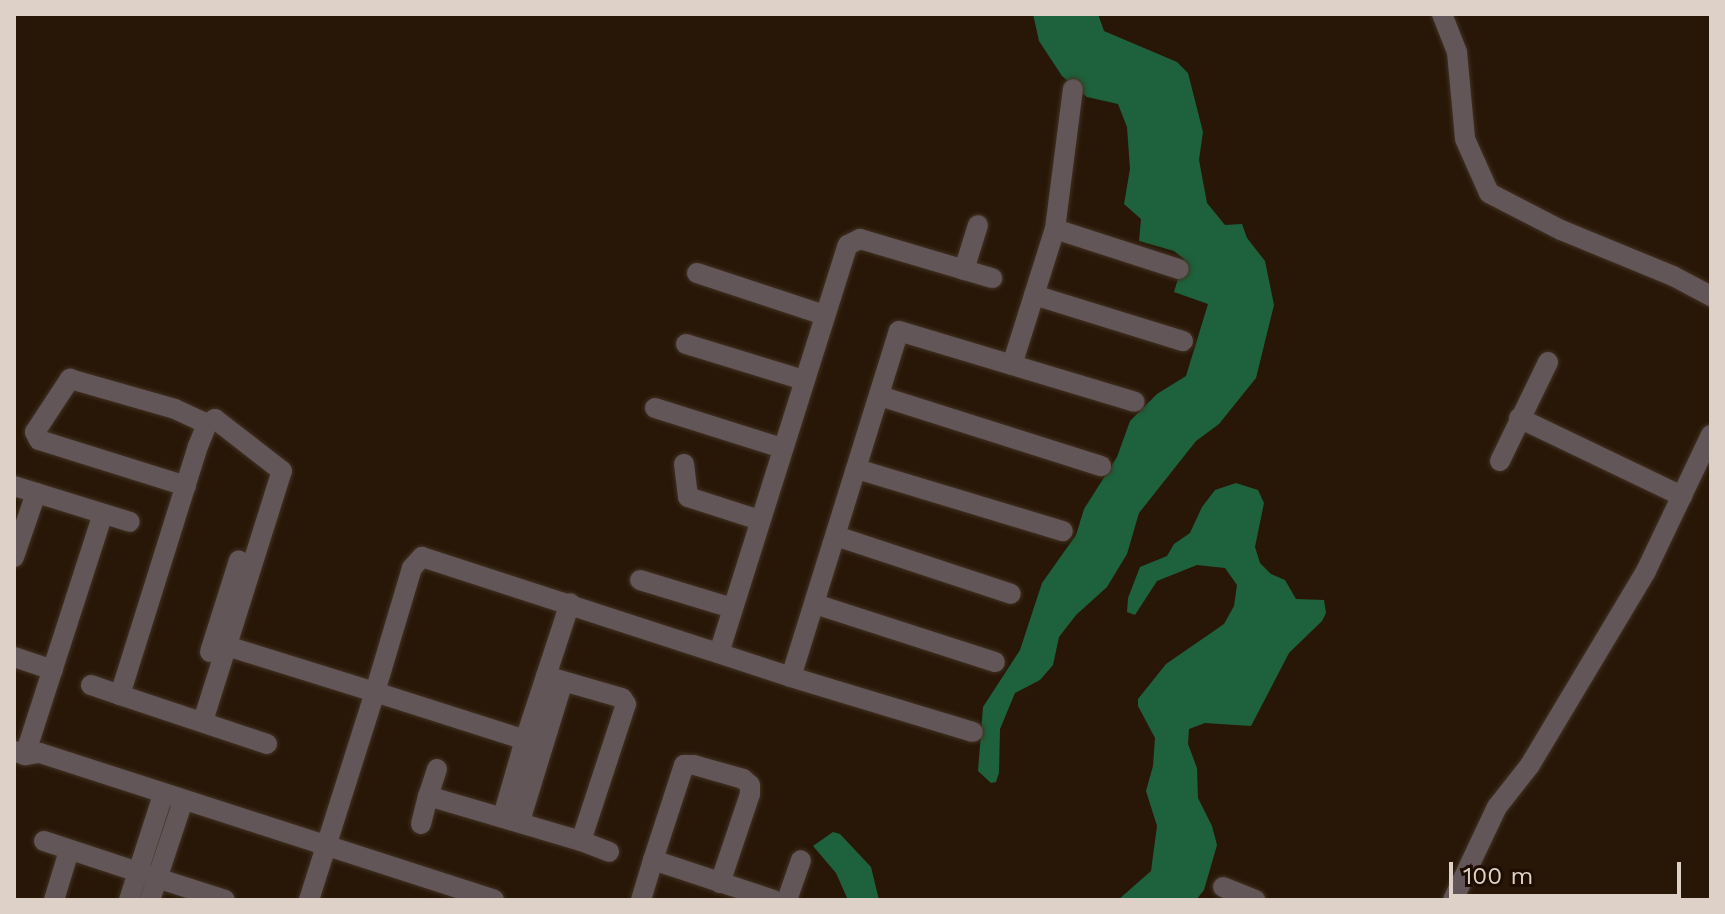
<!DOCTYPE html>
<style>
body{margin:0}
#map{position:relative;width:1725px;height:914px;overflow:hidden;background:#281707;font-family:"Work Sans",sans-serif}
div>[style]{position:absolute}
.forest>*{inset:0;background:#1d623c}
.roads{filter:drop-shadow(0 0 2px #413122) drop-shadow(0 0 2px #413122)}
.minor>*{height:20px;margin:-10px;padding:0 10px;transform-origin:10px;border-radius:10px;background:#635658}
span{translate:-50% -50%;white-space:nowrap;text-align:center;line-height:1.15;-webkit-text-stroke:8px #1e0e01;paint-order:stroke}
.frame{position:absolute;inset:0;border:16px solid #ded2c8;pointer-events:none}
.scale{position:absolute;left:1449px;top:862px;width:232px;height:36px;box-sizing:border-box;border:4px solid #ded2c8;border-top:0;padding-left:10px;font-size:24px;line-height:28px;white-space:nowrap;color:#ded2c8;-webkit-text-stroke:6px #1e0e01;paint-order:stroke}
</style>
<div id="map">
<div class="forest">
<i style="clip-path:polygon(1033px 14px,1098px 14px,1104px 31px,1177px 62px,1188px 73px,1203px 132px,1199px 160px,1207px 203px,1225px 225px,1242px 224px,1247px 238px,1265px 261px,1274px 305px,1256px 378px,1219px 424px,1196px 441px,1139px 513px,1127px 554px,1107px 587px,1076px 615px,1059px 637px,1053px 665px,1040px 680px,1015px 693px,1000px 729px,999px 773px,996px 782px,991px 783px,978px 771px,983px 707px,1020px 650px,1042px 583px,1076px 535px,1084px 509px,1117px 457px,1130px 421px,1157px 394px,1186px 376px,1208px 304px,1174px 292px,1184px 259px,1174px 251px,1139px 241px,1141px 219px,1124px 204px,1130px 169px,1127px 127px,1118px 104px,1087px 97px,1062px 76px,1039px 41px)"></i>
<i style="clip-path:polygon(1236px 483px,1258px 490px,1264px 503px,1255px 547px,1260px 563px,1271px 574px,1285px 580px,1296px 599px,1324px 600px,1326px 613px,1322px 621px,1289px 653px,1251px 726px,1205px 723px,1189px 729px,1188px 744px,1197px 768px,1198px 798px,1212px 826px,1217px 845px,1204px 890px,1196px 900px,1118px 900px,1151px 871px,1157px 826px,1146px 791px,1153px 766px,1155px 738px,1138px 706px,1138px 699px,1166px 664px,1224px 624px,1234px 606px,1237px 585px,1225px 568px,1197px 565px,1157px 581px,1135px 615px,1127px 612px,1128px 598px,1140px 567px,1167px 556px,1174px 544px,1190px 533px,1202px 507px,1215px 490px)"></i>
<i style="clip-path:polygon(833px 832px,840px 834px,871px 867px,879px 900px,848px 900px,836px 873px,813px 846px)"></i>
</div>
<div class="roads">
<div class="minor">
<i style="left:1442px;top:14px;width:41px;rotate:68.5deg"></i>
<i style="left:1457px;top:52px;width:87px;rotate:84.7deg"></i>
<i style="left:1465px;top:139px;width:59px;rotate:66deg"></i>
<i style="left:1489px;top:193px;width:81px;rotate:27.2deg"></i>
<i style="left:1561px;top:230px;width:121px;rotate:22.3deg"></i>
<i style="left:1673px;top:276px;width:43px;rotate:27.8deg"></i>
<i style="left:1055px;top:229px;width:141px;rotate:-82.7deg"></i>
<i style="left:964px;top:270px;width:47px;rotate:-72.7deg"></i>
<i style="left:697px;top:273px;width:134px;rotate:18.3deg"></i>
<i style="left:1034px;top:295px;width:156px;rotate:17.2deg"></i>
<i style="left:686px;top:344px;width:123px;rotate:17deg"></i>
<i style="left:1012px;top:365px;width:143px;rotate:-72.5deg"></i>
<i style="left:1055px;top:229px;width:130px;rotate:17.9deg"></i>
<i style="left:880px;top:396px;width:232px;rotate:17.6deg"></i>
<i style="left:655px;top:408px;width:133px;rotate:17.5deg"></i>
<i style="left:1519px;top:418px;width:181px;rotate:25.6deg"></i>
<i style="left:1500px;top:461px;width:110px;rotate:-64.1deg"></i>
<i style="left:684px;top:464px;width:33px;rotate:83deg"></i>
<i style="left:688px;top:497px;width:75px;rotate:17.9deg"></i>
<i style="left:857px;top:469px;width:215px;rotate:16.8deg"></i>
<i style="left:14px;top:486px;width:121px;rotate:17.2deg"></i>
<i style="left:186px;top:486px;width:154px;rotate:-162.6deg"></i>
<i style="left:39px;top:440px;width:9px;rotate:-117deg"></i>
<i style="left:35px;top:432px;width:64px;rotate:-56.6deg"></i>
<i style="left:70px;top:379px;width:109px;rotate:15.9deg"></i>
<i style="left:175px;top:409px;width:35px;rotate:25deg"></i>
<i style="left:836px;top:536px;width:184px;rotate:18.3deg"></i>
<i style="left:14px;top:557px;width:68px;rotate:-71deg"></i>
<i style="left:640px;top:580px;width:96px;rotate:16.9deg"></i>
<i style="left:815px;top:604px;width:189px;rotate:17.9deg"></i>
<i style="left:214px;top:642px;width:169px;rotate:17.3deg"></i>
<i style="left:375px;top:692px;width:129px;rotate:-73.4deg"></i>
<i style="left:412px;top:568px;width:15px;rotate:-48deg"></i>
<i style="left:422px;top:557px;width:388px;rotate:18deg"></i>
<i style="left:791px;top:677px;width:362px;rotate:-72.7deg"></i>
<i style="left:899px;top:331px;width:246px;rotate:16.7deg"></i>
<i style="left:210px;top:652px;width:96px;rotate:-72.5deg"></i>
<i style="left:719px;top:653px;width:428px;rotate:-72.5deg"></i>
<i style="left:848px;top:245px;width:13px;rotate:-27deg"></i>
<i style="left:860px;top:239px;width:138px;rotate:16.5deg"></i>
<i style="left:14px;top:657px;width:41px;rotate:18.4deg"></i>
<i style="left:791px;top:677px;width:190px;rotate:16.8deg"></i>
<i style="left:91px;top:685px;width:31px;rotate:19deg"></i>
<i style="left:203px;top:721px;width:262px;rotate:-72.5deg"></i>
<i style="left:282px;top:471px;width:85px;rotate:-142.2deg"></i>
<i style="left:215px;top:419px;width:9px;rotate:148deg"></i>
<i style="left:207px;top:424px;width:24px;rotate:112deg"></i>
<i style="left:198px;top:446px;width:261px;rotate:107.4deg"></i>
<i style="left:120px;top:695px;width:155px;rotate:18.4deg"></i>
<i style="left:14px;top:751px;width:12px;rotate:20deg"></i>
<i style="left:25px;top:755px;width:15px;rotate:-8deg"></i>
<i style="left:40px;top:753px;width:477px;rotate:17.9deg"></i>
<i style="left:25px;top:755px;width:253px;rotate:-72.1deg"></i>
<i style="left:437px;top:769px;width:28px;rotate:108deg"></i>
<i style="left:428px;top:796px;width:159px;rotate:16.4deg"></i>
<i style="left:581px;top:841px;width:144px;rotate:-71.8deg"></i>
<i style="left:626px;top:704px;width:7px;rotate:-124deg"></i>
<i style="left:622px;top:698px;width:79px;rotate:-163.9deg"></i>
<i style="left:503px;top:816px;width:79px;rotate:-73.9deg"></i>
<i style="left:525px;top:740px;width:14px;rotate:21deg"></i>
<i style="left:520px;top:821px;width:146px;rotate:-72.9deg"></i>
<i style="left:421px;top:824px;width:29px;rotate:-76deg"></i>
<i style="left:44px;top:841px;width:99px;rotate:18.3deg"></i>
<i style="left:138px;top:872px;width:81px;rotate:-72deg"></i>
<i style="left:581px;top:841px;width:30px;rotate:21deg"></i>
<i style="left:653px;top:860px;width:100px;rotate:-71.9deg"></i>
<i style="left:684px;top:765px;width:10px"></i>
<i style="left:694px;top:765px;width:51px;rotate:15.9deg"></i>
<i style="left:743px;top:779px;width:9px;rotate:41deg"></i>
<i style="left:750px;top:785px;width:9px;rotate:90deg"></i>
<i style="left:750px;top:794px;width:94px;rotate:108.6deg"></i>
<i style="left:1223px;top:887px;width:35px;rotate:22deg"></i>
<i style="left:54px;top:900px;width:51px;rotate:-73deg"></i>
<i style="left:129px;top:900px;width:29px;rotate:-72deg"></i>
<i style="left:138px;top:872px;width:91px;rotate:17.8deg"></i>
<i style="left:150px;top:900px;width:104px;rotate:-71.6deg"></i>
<i style="left:309px;top:900px;width:218px;rotate:-72.4deg"></i>
<i style="left:375px;top:692px;width:157px;rotate:17.7deg"></i>
<i style="left:525px;top:740px;width:144px;rotate:-71.8deg"></i>
<i style="left:641px;top:900px;width:42px;rotate:-73.3deg"></i>
<i style="left:653px;top:860px;width:127px;rotate:18.3deg"></i>
<i style="left:787px;top:900px;width:42px;rotate:-70.7deg"></i>
<i style="left:1453px;top:900px;width:103px;rotate:-64.7deg"></i>
<i style="left:1497px;top:807px;width:53px;rotate:-51.8deg"></i>
<i style="left:1530px;top:765px;width:226px;rotate:-59.1deg"></i>
<i style="left:1646px;top:571px;width:151px;rotate:-64.5deg"></i>
</div>
</div>
<div class="frame"></div>
<div class="scale">100 m</div>
</div>
